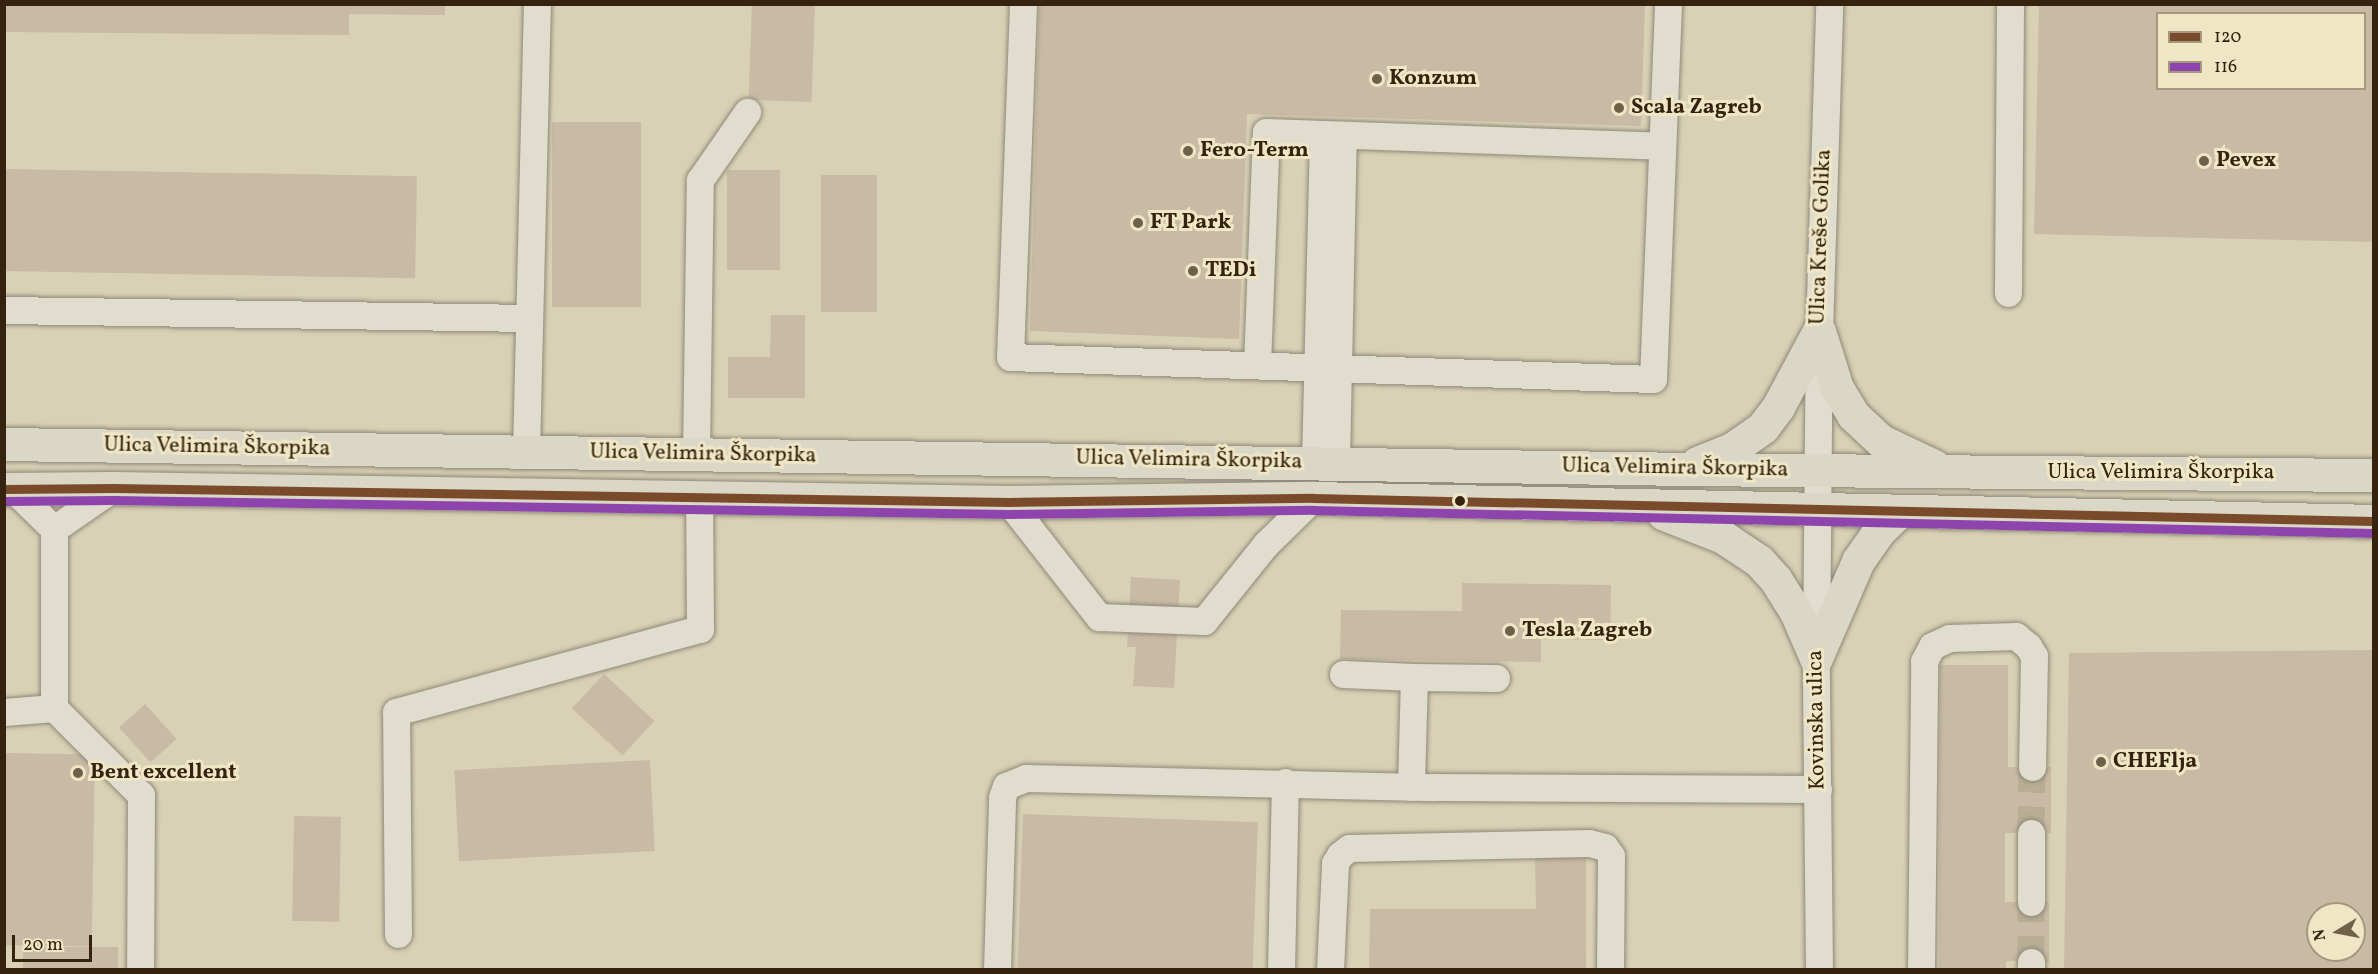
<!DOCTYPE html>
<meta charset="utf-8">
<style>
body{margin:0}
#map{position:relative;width:2378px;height:974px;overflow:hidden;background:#d8d1b5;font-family:Vollkorn,serif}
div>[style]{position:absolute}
.building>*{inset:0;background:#c9baa6;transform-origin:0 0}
.minor-tunnel>*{height:27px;margin-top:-13.5px;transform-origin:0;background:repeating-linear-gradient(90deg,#b7ae94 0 27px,transparent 0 41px)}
.roads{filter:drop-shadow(0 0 2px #8f8877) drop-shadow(0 0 2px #8f8877)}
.minor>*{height:27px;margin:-13.5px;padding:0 13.5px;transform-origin:13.5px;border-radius:13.5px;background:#e0dcce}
.major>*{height:33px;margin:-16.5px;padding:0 16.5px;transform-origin:16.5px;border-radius:16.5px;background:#dbd7c7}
.bus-1>*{height:9px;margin:-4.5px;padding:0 4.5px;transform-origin:4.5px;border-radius:4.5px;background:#7a4b2a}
.bus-2>*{height:9px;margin:-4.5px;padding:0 4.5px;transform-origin:4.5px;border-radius:4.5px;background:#8e44ad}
.dots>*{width:16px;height:16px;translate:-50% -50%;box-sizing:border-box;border:3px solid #efe6c5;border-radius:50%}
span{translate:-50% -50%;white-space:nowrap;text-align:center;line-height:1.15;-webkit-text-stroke:6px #efe6c5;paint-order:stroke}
.poi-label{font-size:22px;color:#35230f;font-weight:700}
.left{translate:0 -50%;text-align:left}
.street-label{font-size:22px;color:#35230f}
.frame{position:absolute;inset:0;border:6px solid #35230f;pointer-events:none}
.legend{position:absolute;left:2156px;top:12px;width:210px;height:78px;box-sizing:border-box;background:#efe6c5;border:2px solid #a5987c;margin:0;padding:8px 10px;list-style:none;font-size:18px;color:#35230f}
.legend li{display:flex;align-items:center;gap:12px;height:30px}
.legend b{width:30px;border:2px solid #a5987c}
.north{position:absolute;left:2306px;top:902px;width:60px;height:60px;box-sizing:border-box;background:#efe6c5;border:2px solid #a5987c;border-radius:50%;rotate:260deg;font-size:16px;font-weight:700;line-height:24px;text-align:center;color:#35230f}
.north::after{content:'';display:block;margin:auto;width:21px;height:27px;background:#6e6049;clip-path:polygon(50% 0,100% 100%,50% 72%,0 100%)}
.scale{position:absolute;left:12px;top:935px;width:80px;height:27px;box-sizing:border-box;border:3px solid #35230f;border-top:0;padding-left:8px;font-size:18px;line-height:21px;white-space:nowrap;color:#35230f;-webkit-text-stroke:4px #efe6c5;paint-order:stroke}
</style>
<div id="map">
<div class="building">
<i style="clip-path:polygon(4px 4px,445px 4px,445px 15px,349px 14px,349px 35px,4px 32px)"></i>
<i style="left:815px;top:4px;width:98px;height:63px;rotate:92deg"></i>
<i style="clip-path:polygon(1039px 4px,1645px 4px,1641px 126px,1247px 114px,1239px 339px,1030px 331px)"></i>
<i style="clip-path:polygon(evenodd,2039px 4px,2374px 4px,2374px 242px,2034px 234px,2039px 4px,2158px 14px,2364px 14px,2364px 88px,2158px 88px,2158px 14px)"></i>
<i style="left:552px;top:122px;width:89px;height:185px"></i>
<i style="left:4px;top:169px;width:413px;height:102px;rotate:1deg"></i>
<i style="left:727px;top:170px;width:53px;height:100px"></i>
<i style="left:821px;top:175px;width:56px;height:137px"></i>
<i style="clip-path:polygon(771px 315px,805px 315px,805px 398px,728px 398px,728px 357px,770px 357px)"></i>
<i style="clip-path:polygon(1131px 577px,1180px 580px,1174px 688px,1133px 686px,1136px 647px,1127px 647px)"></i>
<i style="clip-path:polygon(1462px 583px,1611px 585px,1610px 640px,1541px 639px,1541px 662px,1340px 659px,1341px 610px,1462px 611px)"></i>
<i style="clip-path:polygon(evenodd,2374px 650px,2374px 970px,2064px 970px,2069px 653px,2374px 650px,2318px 914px,2354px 914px,2354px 950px,2318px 950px,2318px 914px)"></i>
<i style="clip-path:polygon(1940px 665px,2008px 665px,2008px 767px,2051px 767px,2051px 833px,2005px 833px,2005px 902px,2049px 902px,2049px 962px,2006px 961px,2006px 970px,1939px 970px)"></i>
<i style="left:604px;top:674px;width:69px;height:47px;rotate:43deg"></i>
<i style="left:145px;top:704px;width:47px;height:35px;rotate:48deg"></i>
<i style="left:4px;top:753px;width:91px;height:192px;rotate:1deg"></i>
<i style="left:650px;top:760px;width:91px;height:196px;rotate:87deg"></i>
<i style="left:1023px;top:814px;width:235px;height:156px;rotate:2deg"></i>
<i style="left:294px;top:816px;width:47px;height:105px;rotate:1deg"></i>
<i style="clip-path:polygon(1535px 857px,1586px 857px,1586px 970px,1369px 970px,1370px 909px,1536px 909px)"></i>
<i style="left:118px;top:947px;width:23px;height:95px;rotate:90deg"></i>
</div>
<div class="minor-tunnel">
<i style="left:2031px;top:833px;width:66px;rotate:-89.1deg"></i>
<i style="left:2031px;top:962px;width:60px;rotate:-90deg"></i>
</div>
<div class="roads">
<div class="minor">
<i style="left:1023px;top:4px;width:353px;rotate:92.1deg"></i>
<i style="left:1010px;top:357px;width:643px;rotate:1.96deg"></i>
<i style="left:1653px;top:379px;width:375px;rotate:-87.7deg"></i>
<i style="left:2008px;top:293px;width:289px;rotate:-89.6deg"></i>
<i style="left:4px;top:310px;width:525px;rotate:0.87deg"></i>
<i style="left:1257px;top:365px;width:233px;rotate:-87.8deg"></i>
<i style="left:1266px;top:132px;width:396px;rotate:2deg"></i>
<i style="left:526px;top:451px;width:447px;rotate:-88.6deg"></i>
<i style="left:696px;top:454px;width:274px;rotate:-89.2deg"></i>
<i style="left:700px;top:180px;width:83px;rotate:-55.3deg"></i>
<i style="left:1315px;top:462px;width:328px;rotate:-88.6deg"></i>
<i style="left:1336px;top:462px;width:327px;rotate:-88.8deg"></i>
<i style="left:13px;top:489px;width:57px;rotate:44.3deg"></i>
<i style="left:54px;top:529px;width:72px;rotate:-34.8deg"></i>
<i style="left:1009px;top:502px;width:146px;rotate:52deg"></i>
<i style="left:1099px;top:617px;width:105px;rotate:2.2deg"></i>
<i style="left:1204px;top:621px;width:99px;rotate:-51.2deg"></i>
<i style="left:1266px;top:544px;width:66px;rotate:-44.4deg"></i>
<i style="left:54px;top:529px;width:179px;rotate:90deg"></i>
<i style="left:54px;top:708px;width:123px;rotate:45deg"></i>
<i style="left:141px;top:795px;width:175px;rotate:90.3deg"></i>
<i style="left:1343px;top:674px;width:71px;rotate:2.4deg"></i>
<i style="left:1414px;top:677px;width:110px;rotate:91.6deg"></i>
<i style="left:1414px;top:677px;width:82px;rotate:0.7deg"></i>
<i style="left:4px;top:712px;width:50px;rotate:-4.6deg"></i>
<i style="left:2031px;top:902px;width:69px;rotate:-90deg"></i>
<i style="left:398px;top:934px;width:222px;rotate:-90.5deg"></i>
<i style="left:396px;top:712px;width:315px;rotate:-15.3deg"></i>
<i style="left:700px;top:629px;width:132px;rotate:-90.4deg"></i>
<i style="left:997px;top:970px;width:173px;rotate:-88.3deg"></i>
<i style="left:1002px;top:797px;width:12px;rotate:-70deg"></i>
<i style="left:1006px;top:786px;width:22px;rotate:-22deg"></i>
<i style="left:1026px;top:778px;width:408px;rotate:1.3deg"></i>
<i style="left:1434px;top:787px;width:384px;rotate:0.3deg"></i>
<i style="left:1281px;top:970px;width:188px;rotate:-88.8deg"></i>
<i style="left:1330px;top:970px;width:107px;rotate:-87.3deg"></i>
<i style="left:1335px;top:863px;width:9px;rotate:-58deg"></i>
<i style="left:1340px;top:855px;width:11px;rotate:-38deg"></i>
<i style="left:1349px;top:848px;width:240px;rotate:-1.2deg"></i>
<i style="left:1589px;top:843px;width:16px;rotate:14deg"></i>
<i style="left:1605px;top:847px;width:11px;rotate:56deg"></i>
<i style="left:1611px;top:856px;width:114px;rotate:90.5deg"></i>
<i style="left:1819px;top:970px;width:312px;rotate:-90.6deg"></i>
<i style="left:1816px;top:658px;width:327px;rotate:-89.5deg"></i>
<i style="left:1819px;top:331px;width:327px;rotate:-88.2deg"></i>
<i style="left:1921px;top:970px;width:309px;rotate:-89.4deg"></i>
<i style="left:1924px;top:661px;width:17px;rotate:-62deg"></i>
<i style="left:1932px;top:646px;width:19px;rotate:-25deg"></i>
<i style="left:1949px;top:638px;width:67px;rotate:-1.7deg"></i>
<i style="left:2016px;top:636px;width:16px;rotate:40deg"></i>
<i style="left:2028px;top:646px;width:12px;rotate:59deg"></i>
<i style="left:2034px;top:656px;width:111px;rotate:91deg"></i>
<i style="left:2031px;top:970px;width:8px;rotate:-90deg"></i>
</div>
<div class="major">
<i style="left:1819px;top:331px;width:60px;rotate:72.5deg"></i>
<i style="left:1837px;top:388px;width:31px;rotate:59deg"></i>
<i style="left:1853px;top:415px;width:38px;rotate:43deg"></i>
<i style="left:1881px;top:441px;width:59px;rotate:25.3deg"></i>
<i style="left:4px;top:444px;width:1678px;rotate:0.85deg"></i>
<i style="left:1682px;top:469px;width:692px;rotate:0.5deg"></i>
<i style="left:1697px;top:463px;width:38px;rotate:-22deg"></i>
<i style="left:1732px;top:449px;width:38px;rotate:-35deg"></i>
<i style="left:1763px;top:427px;width:25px;rotate:-53deg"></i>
<i style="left:1778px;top:407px;width:86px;rotate:-61.7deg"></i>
<i style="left:4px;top:489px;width:109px;rotate:-0.5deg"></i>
<i style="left:113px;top:488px;width:896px;rotate:0.9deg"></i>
<i style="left:1009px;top:502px;width:304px;rotate:-0.8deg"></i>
<i style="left:1313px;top:498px;width:1061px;rotate:1.24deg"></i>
<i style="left:1664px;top:514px;width:63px;rotate:21.3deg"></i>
<i style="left:1723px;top:537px;width:43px;rotate:33.7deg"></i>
<i style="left:1759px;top:561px;width:25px;rotate:48deg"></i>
<i style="left:1776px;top:580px;width:38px;rotate:58deg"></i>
<i style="left:1796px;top:612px;width:50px;rotate:66.5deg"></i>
<i style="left:1816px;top:658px;width:106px;rotate:-66.6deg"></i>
<i style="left:1858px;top:561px;width:35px;rotate:-55deg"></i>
<i style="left:1878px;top:532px;width:30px;rotate:-44deg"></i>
</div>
</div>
<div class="bus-1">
<i style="left:4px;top:489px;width:109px;rotate:-0.5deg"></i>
<i style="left:113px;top:488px;width:896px;rotate:0.9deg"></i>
<i style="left:1009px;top:502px;width:304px;rotate:-0.8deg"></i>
<i style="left:1313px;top:498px;width:1061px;rotate:1.24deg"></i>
</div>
<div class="bus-2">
<i style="left:4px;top:501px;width:109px;rotate:-0.5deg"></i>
<i style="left:113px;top:500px;width:896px;rotate:0.9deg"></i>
<i style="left:1009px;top:514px;width:304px;rotate:-0.8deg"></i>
<i style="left:1313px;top:510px;width:1061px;rotate:1.24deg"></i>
</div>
<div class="dots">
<i style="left:1377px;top:79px;background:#6e6049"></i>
<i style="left:1619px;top:108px;background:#6e6049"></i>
<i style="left:1188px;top:151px;background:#6e6049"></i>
<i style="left:2204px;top:161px;background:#6e6049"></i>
<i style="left:1138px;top:223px;background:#6e6049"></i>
<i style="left:1193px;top:271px;background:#6e6049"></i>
<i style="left:1460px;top:501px;background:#35230f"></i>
<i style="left:1510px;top:631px;background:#6e6049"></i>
<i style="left:2101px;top:762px;background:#6e6049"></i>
<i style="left:78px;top:773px;background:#6e6049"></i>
</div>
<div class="poi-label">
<span class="left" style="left:1389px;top:79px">Konzum</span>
<span class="left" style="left:1631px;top:108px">Scala Zagreb</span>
<span class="left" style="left:1200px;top:151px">Fero-Term</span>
<span class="left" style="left:2216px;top:161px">Pevex</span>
<span class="left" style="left:1150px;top:223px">FT Park</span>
<span class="left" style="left:1205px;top:271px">TEDi</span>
<span class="left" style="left:1522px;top:631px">Tesla Zagreb</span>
<span class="left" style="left:2113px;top:762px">CHEFlja</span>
<span class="left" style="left:90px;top:773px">Bent excellent</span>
</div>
<div class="street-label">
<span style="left:1821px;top:237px;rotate:-88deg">Ulica Kreše Golika</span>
<span style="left:217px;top:447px;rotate:1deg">Ulica Velimira Škorpika</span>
<span style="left:703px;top:454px;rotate:1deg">Ulica Velimira Škorpika</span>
<span style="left:1189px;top:460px;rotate:1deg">Ulica Velimira Škorpika</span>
<span style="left:1675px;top:468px;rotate:1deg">Ulica Velimira Škorpika</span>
<span style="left:2161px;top:473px">Ulica Velimira Škorpika</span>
<span style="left:1817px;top:720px;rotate:-91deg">Kovinska ulica</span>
</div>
<div class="frame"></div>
<ul class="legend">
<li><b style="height:8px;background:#7a4b2a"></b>120</li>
<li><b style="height:8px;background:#8e44ad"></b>116</li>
</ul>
<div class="north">N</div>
<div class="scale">20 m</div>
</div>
